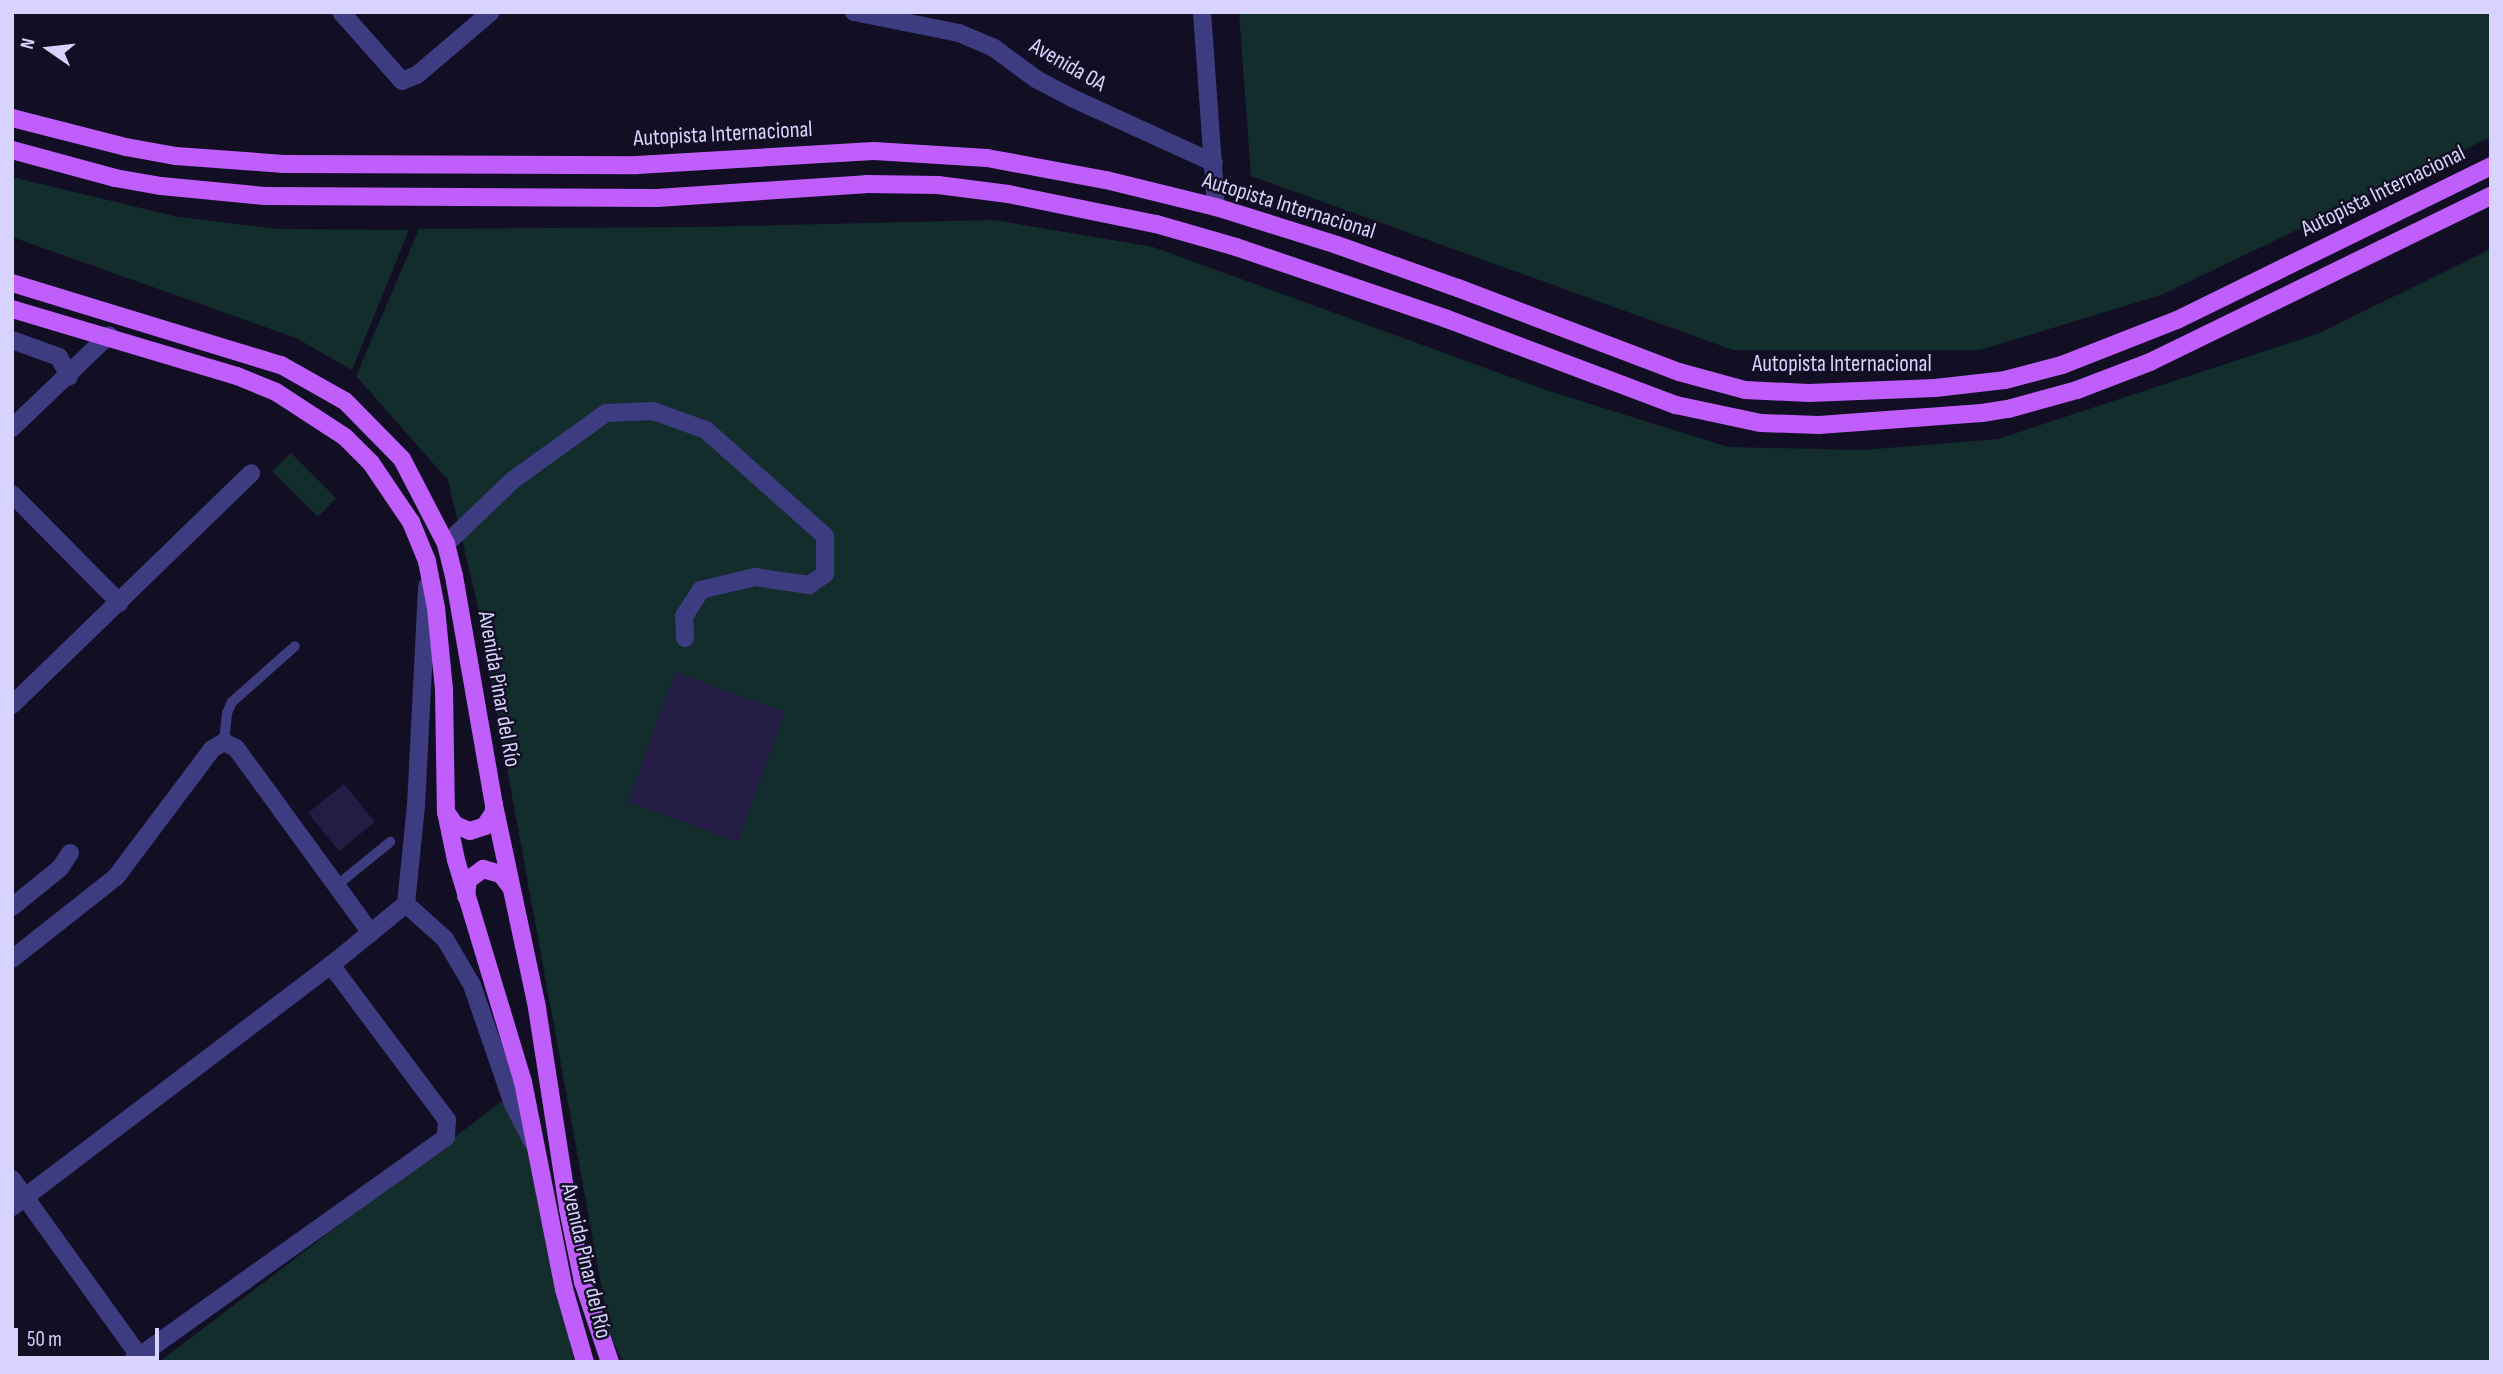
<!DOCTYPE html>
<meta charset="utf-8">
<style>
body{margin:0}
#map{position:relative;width:2503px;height:1374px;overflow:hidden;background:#120f24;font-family:"Sofia Sans Condensed",sans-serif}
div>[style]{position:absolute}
.green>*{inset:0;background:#122d2c;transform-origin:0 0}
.building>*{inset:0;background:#241c44;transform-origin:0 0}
.lane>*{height:10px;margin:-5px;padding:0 5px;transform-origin:5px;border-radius:5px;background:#3e3c81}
.street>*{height:18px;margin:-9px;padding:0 9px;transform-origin:9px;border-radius:9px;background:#3e3c81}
.primary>*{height:18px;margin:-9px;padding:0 9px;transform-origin:9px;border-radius:9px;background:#bf5efa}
span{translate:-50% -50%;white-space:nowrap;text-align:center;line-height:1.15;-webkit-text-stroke:5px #120f24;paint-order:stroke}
.street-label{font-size:23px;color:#d8d3fe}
.frame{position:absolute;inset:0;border:14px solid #d8d3fe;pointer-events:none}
.north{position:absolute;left:14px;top:14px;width:70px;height:70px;-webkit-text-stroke:5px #120f24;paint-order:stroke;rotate:284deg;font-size:19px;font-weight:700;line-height:28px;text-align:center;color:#d8d3fe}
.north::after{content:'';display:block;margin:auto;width:24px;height:32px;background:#d8d3fe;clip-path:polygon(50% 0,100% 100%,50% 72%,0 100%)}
.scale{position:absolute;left:14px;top:1328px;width:145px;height:32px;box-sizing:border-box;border:4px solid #d8d3fe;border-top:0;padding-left:9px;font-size:21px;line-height:24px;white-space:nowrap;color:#d8d3fe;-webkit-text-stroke:5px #120f24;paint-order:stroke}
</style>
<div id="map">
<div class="green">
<i style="clip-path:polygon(1239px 12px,2491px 12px,2491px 137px,2161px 295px,1980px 350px,1733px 350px,1251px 176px)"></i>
<i style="clip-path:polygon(12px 177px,178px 217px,278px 229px,409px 230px,352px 370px,296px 338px,12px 237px)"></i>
<i style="clip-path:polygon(994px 220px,1153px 247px,1549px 391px,1728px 447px,1863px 450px,1998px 439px,2317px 334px,2491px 249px,2491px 1362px,624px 1362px,611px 1339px,476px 598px,448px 480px,356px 376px,419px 229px,699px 227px)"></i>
<i style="left:291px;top:453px;width:64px;height:26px;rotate:45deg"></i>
<i style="clip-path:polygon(506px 1098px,534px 1155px,574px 1362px,159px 1362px)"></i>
</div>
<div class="building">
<i style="left:675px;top:672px;width:117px;height:138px;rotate:20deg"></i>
<i style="left:344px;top:784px;width:49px;height:46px;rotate:51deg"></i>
</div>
<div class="lane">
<i style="left:224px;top:742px;width:29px;rotate:-84deg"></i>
<i style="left:227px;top:713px;width:12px;rotate:-66deg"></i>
<i style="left:232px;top:702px;width:84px;rotate:-41.6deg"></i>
<i style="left:336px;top:886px;width:70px;rotate:-39.2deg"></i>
</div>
<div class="street">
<i style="left:341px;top:12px;width:92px;rotate:48.5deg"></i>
<i style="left:402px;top:81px;width:16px;rotate:-22deg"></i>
<i style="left:417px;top:75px;width:97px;rotate:-40.4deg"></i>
<i style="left:854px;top:12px;width:107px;rotate:11.3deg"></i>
<i style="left:959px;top:33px;width:38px;rotate:23deg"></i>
<i style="left:994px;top:48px;width:52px;rotate:36.4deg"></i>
<i style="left:1036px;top:79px;width:41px;rotate:27.8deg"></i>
<i style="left:1072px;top:98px;width:156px;rotate:24.6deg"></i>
<i style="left:1202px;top:12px;width:196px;rotate:85.9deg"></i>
<i style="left:12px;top:340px;width:50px;rotate:19.9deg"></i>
<i style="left:59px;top:357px;width:22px;rotate:63deg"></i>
<i style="left:12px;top:428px;width:134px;rotate:-43.8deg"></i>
<i style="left:12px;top:494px;width:153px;rotate:45.3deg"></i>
<i style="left:446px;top:544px;width:93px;rotate:-43.7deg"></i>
<i style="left:513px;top:480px;width:115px;rotate:-35.8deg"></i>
<i style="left:606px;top:413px;width:47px;rotate:-2.4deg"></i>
<i style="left:653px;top:411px;width:56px;rotate:19.7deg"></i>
<i style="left:706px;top:430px;width:159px;rotate:41.7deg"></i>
<i style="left:825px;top:536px;width:38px;rotate:90deg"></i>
<i style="left:825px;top:574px;width:19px;rotate:145deg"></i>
<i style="left:809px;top:585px;width:55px;rotate:-171.6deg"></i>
<i style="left:755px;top:577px;width:56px;rotate:166.5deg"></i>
<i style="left:701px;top:590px;width:31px;rotate:123deg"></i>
<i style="left:684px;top:616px;width:22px;rotate:87deg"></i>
<i style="left:12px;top:705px;width:333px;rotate:-44.1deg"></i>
<i style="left:406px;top:904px;width:52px;rotate:41.9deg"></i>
<i style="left:445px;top:939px;width:53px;rotate:59.6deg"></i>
<i style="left:472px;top:985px;width:126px;rotate:71deg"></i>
<i style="left:513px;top:1104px;width:42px;rotate:62.8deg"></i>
<i style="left:12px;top:907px;width:62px;rotate:-39.1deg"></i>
<i style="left:60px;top:868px;width:18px;rotate:-56deg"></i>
<i style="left:12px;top:959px;width:132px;rotate:-38.3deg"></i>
<i style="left:116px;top:877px;width:160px;rotate:-53.1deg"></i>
<i style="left:212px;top:749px;width:14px;rotate:-30deg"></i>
<i style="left:224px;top:742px;width:13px;rotate:27deg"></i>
<i style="left:236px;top:748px;width:229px;rotate:53.9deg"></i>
<i style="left:12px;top:1179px;width:218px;rotate:54.3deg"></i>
<i style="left:12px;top:1207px;width:400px;rotate:-37.2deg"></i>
<i style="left:331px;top:965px;width:97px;rotate:-39.1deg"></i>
<i style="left:406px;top:904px;width:99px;rotate:-84.2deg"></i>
<i style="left:416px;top:806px;width:220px;rotate:-87.1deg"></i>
<i style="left:131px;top:1362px;width:387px;rotate:-35.5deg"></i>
<i style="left:446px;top:1137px;width:17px;rotate:-87deg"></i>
<i style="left:447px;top:1120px;width:194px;rotate:-126.8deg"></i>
</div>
<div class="primary">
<i style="left:12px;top:118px;width:118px;rotate:14.3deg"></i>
<i style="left:126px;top:147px;width:51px;rotate:10.2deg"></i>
<i style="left:176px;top:156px;width:108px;rotate:4.2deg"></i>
<i style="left:284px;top:164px;width:353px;rotate:0.2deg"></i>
<i style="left:637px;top:165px;width:237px;rotate:-3.4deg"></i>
<i style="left:874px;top:151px;width:113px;rotate:3.5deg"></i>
<i style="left:987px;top:158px;width:121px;rotate:10.5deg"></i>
<i style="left:1106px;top:180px;width:113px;rotate:13.8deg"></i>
<i style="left:1216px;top:207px;width:127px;rotate:17.4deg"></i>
<i style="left:1337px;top:245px;width:128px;rotate:19.6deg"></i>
<i style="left:1458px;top:288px;width:236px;rotate:20.8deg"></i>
<i style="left:1679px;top:372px;width:68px;rotate:15.3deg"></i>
<i style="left:1745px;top:390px;width:64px;rotate:2.7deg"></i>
<i style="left:1809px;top:393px;width:126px;rotate:-2.3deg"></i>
<i style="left:1935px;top:388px;width:70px;rotate:-6.5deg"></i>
<i style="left:2005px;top:380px;width:59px;rotate:-14.7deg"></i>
<i style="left:2062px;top:365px;width:123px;rotate:-21.4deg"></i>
<i style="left:2177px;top:320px;width:350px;rotate:-26.1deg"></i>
<i style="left:12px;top:150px;width:107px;rotate:15.2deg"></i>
<i style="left:115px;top:178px;width:47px;rotate:9.9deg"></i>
<i style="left:161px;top:186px;width:104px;rotate:5.5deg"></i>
<i style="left:265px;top:196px;width:392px;rotate:0.3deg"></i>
<i style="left:657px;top:198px;width:209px;rotate:-3.8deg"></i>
<i style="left:866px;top:184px;width:72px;rotate:0.8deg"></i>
<i style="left:938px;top:185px;width:71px;rotate:7.3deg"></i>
<i style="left:1008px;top:194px;width:151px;rotate:11.5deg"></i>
<i style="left:1156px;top:224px;width:83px;rotate:16deg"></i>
<i style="left:1236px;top:247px;width:223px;rotate:18.8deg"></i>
<i style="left:1447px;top:319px;width:245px;rotate:20.6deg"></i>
<i style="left:1676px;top:405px;width:87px;rotate:12deg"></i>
<i style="left:1761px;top:423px;width:58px;rotate:2deg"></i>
<i style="left:1819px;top:425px;width:163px;rotate:-4.2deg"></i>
<i style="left:1982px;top:413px;width:26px;rotate:-9deg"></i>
<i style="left:2008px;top:409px;width:72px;rotate:-15.4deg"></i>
<i style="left:2077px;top:390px;width:78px;rotate:-21deg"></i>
<i style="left:2150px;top:362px;width:379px;rotate:-26deg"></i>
<i style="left:12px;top:283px;width:281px;rotate:17deg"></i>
<i style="left:281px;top:365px;width:73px;rotate:29.4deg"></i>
<i style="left:345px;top:401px;width:81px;rotate:45.5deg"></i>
<i style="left:402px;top:459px;width:96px;rotate:62.6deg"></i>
<i style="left:446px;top:544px;width:33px;rotate:76deg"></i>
<i style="left:454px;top:576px;width:232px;rotate:80.1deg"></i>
<i style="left:494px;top:805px;width:208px;rotate:78deg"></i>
<i style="left:537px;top:1008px;width:203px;rotate:81.2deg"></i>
<i style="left:568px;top:1209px;width:75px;rotate:78.4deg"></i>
<i style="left:583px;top:1282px;width:84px;rotate:71.4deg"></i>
<i style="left:12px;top:309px;width:235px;rotate:16.6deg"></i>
<i style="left:237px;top:376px;width:42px;rotate:22.3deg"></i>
<i style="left:276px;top:392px;width:82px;rotate:33.1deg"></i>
<i style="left:345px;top:437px;width:37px;rotate:45deg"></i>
<i style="left:371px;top:463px;width:71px;rotate:55.9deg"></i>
<i style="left:411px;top:522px;width:42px;rotate:67.7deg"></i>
<i style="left:427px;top:561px;width:48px;rotate:79.2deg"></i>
<i style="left:436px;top:608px;width:81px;rotate:84.4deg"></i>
<i style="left:444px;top:689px;width:123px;rotate:89.1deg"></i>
<i style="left:446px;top:812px;width:49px;rotate:78.2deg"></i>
<i style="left:456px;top:860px;width:232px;rotate:73.2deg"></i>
<i style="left:523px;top:1082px;width:211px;rotate:78.8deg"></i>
<i style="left:564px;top:1289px;width:76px;rotate:74deg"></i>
<i style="left:446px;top:812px;width:16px;rotate:55deg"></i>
<i style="left:455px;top:825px;width:16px;rotate:22deg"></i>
<i style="left:470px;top:831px;width:16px;rotate:-18deg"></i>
<i style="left:485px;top:826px;width:17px;rotate:-57deg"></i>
<i style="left:494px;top:812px;width:7px;rotate:-90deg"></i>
<i style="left:466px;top:896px;width:16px;rotate:-83deg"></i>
<i style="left:468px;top:880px;width:19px;rotate:-36deg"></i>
<i style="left:483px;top:869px;width:19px;rotate:16deg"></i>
<i style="left:501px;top:874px;width:15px;rotate:53deg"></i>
</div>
<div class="street-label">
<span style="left:1068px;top:65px;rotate:30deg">Avenida 0A</span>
<span style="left:723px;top:134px;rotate:-3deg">Autopista Internacional</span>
<span style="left:2383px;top:191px;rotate:-26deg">Autopista Internacional</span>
<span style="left:1289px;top:206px;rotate:17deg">Autopista Internacional</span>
<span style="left:1842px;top:364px">Autopista Internacional</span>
<span style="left:499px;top:689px;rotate:80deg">Avenida Pinar del Río</span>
<span style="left:586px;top:1261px;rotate:77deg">Avenida Pinar del Río</span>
</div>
<div class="frame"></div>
<div class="north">N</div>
<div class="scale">50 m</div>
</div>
